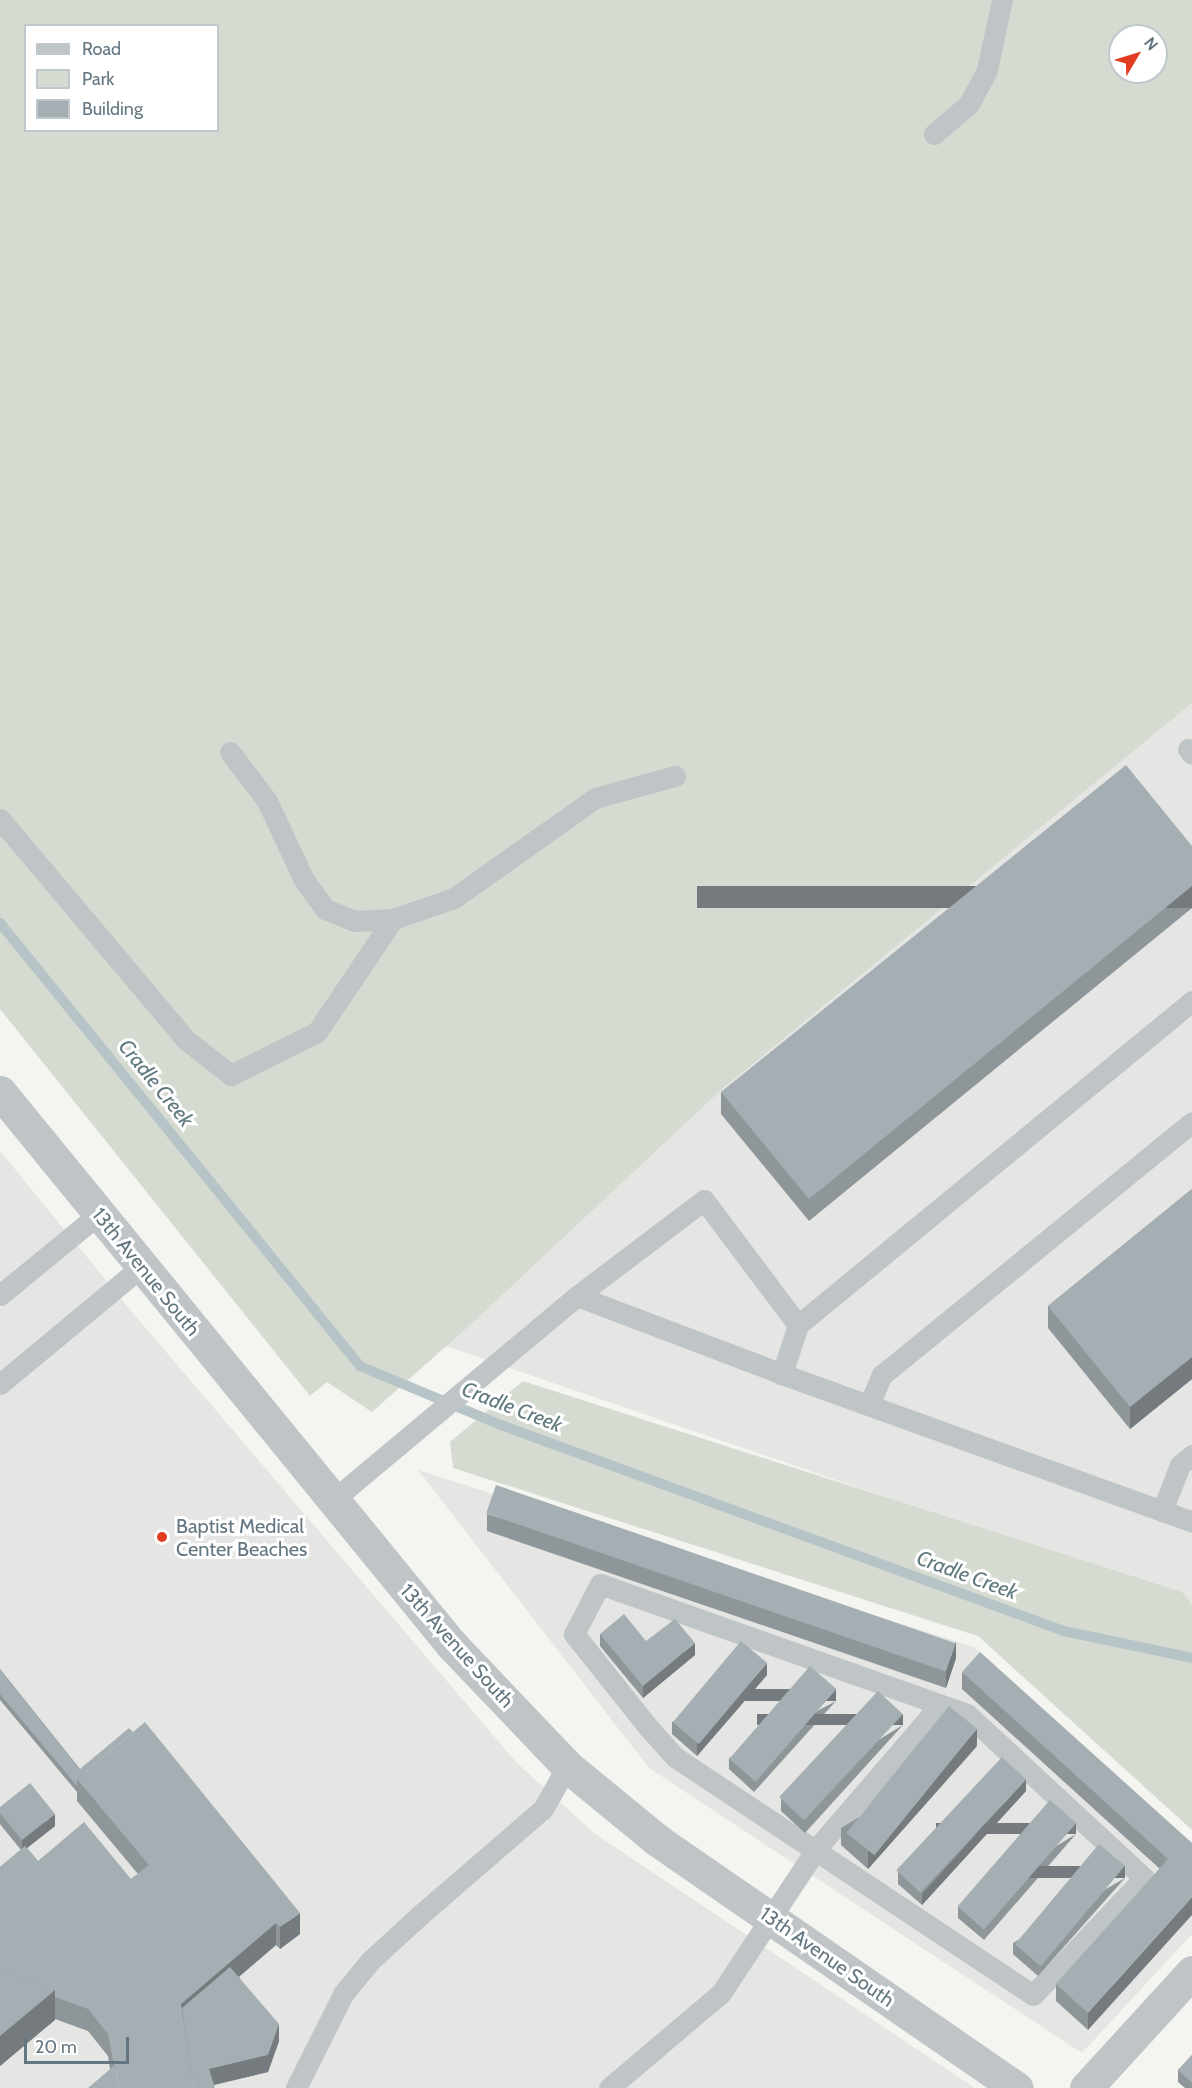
<!DOCTYPE html>
<style>
body{margin:0}
#map{position:relative;width:1192px;height:2088px;overflow:hidden;background:#f4f4f0;font-family:Cabin,sans-serif}
div>[style]{position:absolute}
.built>*{inset:0;background:#e5e5e4}
.green>*{inset:0;background:#d6dbd1}
.stream>*{height:10px;margin:-5px;padding:0 5px;transform-origin:5px;border-radius:5px;background:#b6c4c7}
.service>*{height:21px;margin:-10.5px;padding:0 10.5px;transform-origin:10.5px;border-radius:10.5px;background:#bfc4c6}
.minor>*{height:33px;margin:-16.5px;padding:0 16.5px;transform-origin:16.5px;border-radius:16.5px;background:#bfc4c6}
.wall>*{inset:0;background:#8e969a}
.shaded-wall>*{inset:0;background:#747a7d;transform-origin:0 0}
.building>*{inset:0;background:#a5afb3;transform-origin:0 0}
.dots>*{width:16px;height:16px;translate:-50% -50%;box-sizing:border-box;border:3px solid #fff;border-radius:50%}
span{translate:-50% -50%;white-space:nowrap;text-align:center;line-height:1.15;-webkit-text-stroke:6px #fff;paint-order:stroke}
.street-label{font-size:20px;color:#637681}
.poi-label{font-size:20px;color:#637681}
.left{translate:0 -50%;text-align:left}
.water-label{font-size:21px;color:#5f797f;font-style:italic}
.legend{position:absolute;left:24px;top:24px;width:195px;height:108px;box-sizing:border-box;background:#fff;border:2px solid #c1c8cd;margin:0;padding:8px 10px;list-style:none;font-size:18px;color:#637681}
.legend li{display:flex;align-items:center;gap:12px;height:30px}
.legend b{width:30px;border:2px solid #c1c8cd}
.north{position:absolute;left:1108px;top:24px;width:60px;height:60px;box-sizing:border-box;background:#fff;border:2px solid #c1c8cd;border-radius:50%;rotate:52deg;font-size:16px;font-weight:700;line-height:24px;text-align:center;color:#637681}
.north::after{content:'';display:block;margin:auto;width:21px;height:27px;background:#e23d22;clip-path:polygon(50% 0,100% 100%,50% 72%,0 100%)}
.scale{position:absolute;left:24px;top:2037px;width:105px;height:27px;box-sizing:border-box;border:3px solid #637681;border-top:0;padding-left:8px;font-size:18px;line-height:21px;white-space:nowrap;color:#637681;-webkit-text-stroke:4px #fff;paint-order:stroke}
</style>
<div id="map">
<div class="built">
<i style="clip-path:polygon(1192px 663px,1192px 1602px,393px 1328px)"></i>
<i style="clip-path:polygon(0 1151px,132px 1312px,516px 1762px,594px 1833px,975px 2088px,0 2088px)"></i>
<i style="clip-path:polygon(418px 1470px,974px 1647px,1192px 1849px,1192px 1934px,1082px 2053px,649px 1768px)"></i>
</div>
<div class="green">
<i style="clip-path:polygon(evenodd,0 0,1192px 0,1192px 703px,721px 1090px,470px 1325px,372px 1412px,327px 1382px,310px 1396px,0 1009px,0 0,26px 26px,218px 26px,218px 130px,26px 130px,26px 26px,0 0,1120px 36px,1156px 36px,1156px 72px,1120px 72px,1120px 36px)"></i>
<i style="clip-path:polygon(523px 1381px,1182px 1592px,1192px 1604px,1192px 1830px,978px 1636px,453px 1468px,450px 1442px)"></i>
</div>
<div class="stream">
<i style="left:0;top:923px;width:571px;rotate:50.9deg"></i>
<i style="left:360px;top:1366px;width:153px;rotate:22.7deg"></i>
<i style="left:501px;top:1425px;width:600px;rotate:20.1deg"></i>
<i style="left:1064px;top:1631px;width:131px;rotate:11.9deg"></i>
</div>
<div class="service">
<i style="left:934px;top:134px;width:46px;rotate:-40.6deg"></i>
<i style="left:969px;top:104px;width:38px;rotate:-62deg"></i>
<i style="left:987px;top:70px;width:72px;rotate:-77.9deg"></i>
<i style="left:1188px;top:749px;width:6px;rotate:51deg"></i>
<i style="left:230px;top:752px;width:61px;rotate:52.9deg"></i>
<i style="left:267px;top:801px;width:87px;rotate:64.9deg"></i>
<i style="left:304px;top:880px;width:36px;rotate:54deg"></i>
<i style="left:325px;top:909px;width:31px;rotate:22deg"></i>
<i style="left:354px;top:921px;width:39px;rotate:-3deg"></i>
<i style="left:393px;top:919px;width:65px;rotate:-19deg"></i>
<i style="left:454px;top:898px;width:173px;rotate:-35.3deg"></i>
<i style="left:595px;top:798px;width:83px;rotate:-15.4deg"></i>
<i style="left:0;top:819px;width:287px;rotate:49.9deg"></i>
<i style="left:185px;top:1039px;width:58px;rotate:38deg"></i>
<i style="left:231px;top:1075px;width:96px;rotate:-26.6deg"></i>
<i style="left:317px;top:1032px;width:136px;rotate:-56.1deg"></i>
<i style="left:0;top:1295px;width:128px;rotate:-39.3deg"></i>
<i style="left:577px;top:1296px;width:159px;rotate:-37.1deg"></i>
<i style="left:704px;top:1200px;width:156px;rotate:53.1deg"></i>
<i style="left:798px;top:1325px;width:52px;rotate:108.1deg"></i>
<i style="left:798px;top:1325px;width:510px;rotate:-39.43deg"></i>
<i style="left:0;top:1384px;width:185px;rotate:-39.7deg"></i>
<i style="left:869px;top:1405px;width:33px;rotate:-67deg"></i>
<i style="left:882px;top:1375px;width:400px;rotate:-39.2deg"></i>
<i style="left:333px;top:1500px;width:318px;rotate:-39.9deg"></i>
<i style="left:577px;top:1296px;width:219px;rotate:20.8deg"></i>
<i style="left:782px;top:1374px;width:436px;rotate:19.8deg"></i>
<i style="left:1162px;top:1511px;width:49px;rotate:-68.6deg"></i>
<i style="left:1180px;top:1465px;width:16px;rotate:-40deg"></i>
<i style="left:600px;top:1584px;width:389px;rotate:19.5deg"></i>
<i style="left:967px;top:1714px;width:241px;rotate:42.8deg"></i>
<i style="left:1144px;top:1878px;width:161px;rotate:133.5deg"></i>
<i style="left:1033px;top:1995px;width:430px;rotate:-146.4deg"></i>
<i style="left:675px;top:1757px;width:40px;rotate:-132deg"></i>
<i style="left:648px;top:1727px;width:119px;rotate:-128.5deg"></i>
<i style="left:574px;top:1634px;width:56px;rotate:-62.5deg"></i>
<i style="left:296px;top:2088px;width:105px;rotate:-63.4deg"></i>
<i style="left:343px;top:1994px;width:43px;rotate:-50.7deg"></i>
<i style="left:370px;top:1961px;width:68px;rotate:-42.6deg"></i>
<i style="left:420px;top:1915px;width:162px;rotate:-40.8deg"></i>
<i style="left:543px;top:1809px;width:49px;rotate:-60.8deg"></i>
<i style="left:609px;top:2088px;width:147px;rotate:-40.3deg"></i>
<i style="left:721px;top:1993px;width:174px;rotate:-56.5deg"></i>
<i style="left:817px;top:1848px;width:189px;rotate:-49.3deg"></i>
</div>
<div class="minor">
<i style="left:0;top:1092px;width:713px;rotate:50.75deg"></i>
<i style="left:451px;top:1644px;width:168px;rotate:46.4deg"></i>
<i style="left:567px;top:1766px;width:117px;rotate:39.4deg"></i>
<i style="left:657px;top:1840px;width:437px;rotate:34.6deg"></i>
<i style="left:1086px;top:2088px;width:157px;rotate:-47.6deg"></i>
</div>
<div class="wall">
<i style="clip-path:polygon(1192px 846px,1192px 908px,809px 1221px,721px 1114px,721px 1092px)"></i>
<i style="clip-path:polygon(1192px 1189px,1192px 1379px,1130px 1429px,1048px 1328px,1048px 1306px)"></i>
<i style="clip-path:polygon(487px 1514px,956px 1658px,946px 1688px,487px 1531px)"></i>
<i style="clip-path:polygon(600px 1634px,646px 1641px,695px 1655px,643px 1698px,600px 1646px)"></i>
<i style="clip-path:polygon(0 1669px,80px 1769px,300px 1934px,280px 1949px,276px 1945px,239px 1977px,279px 2041px,268px 2072px,214px 2085px,110px 2069px,108px 2056px,88px 2031px,55px 2019px,0 2066px,0 1867px,21px 1850px,0 1824px,0 1807px,55px 1826px,27px 1848px,38px 1861px,131px 1879px,138px 1874px,77px 1801px,77px 1792px,0 1700px)"></i>
<i style="clip-path:polygon(962px 1672px,1192px 1843px,1088px 2030px,1056px 2001px,1056px 1984px,1160px 1869px,962px 1689px)"></i>
<i style="clip-path:polygon(767px 1675px,697px 1756px,672px 1734px,672px 1722px)"></i>
<i style="clip-path:polygon(836px 1701px,754px 1792px,729px 1769px,729px 1758px)"></i>
<i style="clip-path:polygon(903px 1725px,805px 1833px,781px 1811px,781px 1799px)"></i>
<i style="clip-path:polygon(977px 1746px,868px 1869px,841px 1845px,841px 1828px)"></i>
<i style="clip-path:polygon(1026px 1791px,922px 1905px,898px 1884px,898px 1872px)"></i>
<i style="clip-path:polygon(1076px 1834px,984px 1940px,958px 1918px,958px 1907px)"></i>
<i style="clip-path:polygon(1125px 1878px,1038px 1976px,1013px 1954px,1013px 1943px)"></i>
<i style="clip-path:polygon(1192px 2055px,1192px 2088px,1185px 2088px,1178px 2082px,1178px 2070px)"></i>
</div>
<div class="shaded-wall">
<i style="left:1192px;top:886px;width:22px;height:495px;rotate:90deg"></i>
<i style="clip-path:polygon(1192px 1357px,1192px 1379px,1130px 1429px,1130px 1407px)"></i>
<i style="clip-path:polygon(956px 1641px,956px 1658px,946px 1688px,946px 1671px)"></i>
<i style="clip-path:polygon(695px 1643px,695px 1655px,643px 1698px,643px 1686px)"></i>
<i style="clip-path:polygon(767px 1663px,767px 1675px,697px 1756px,697px 1744px)"></i>
<i style="left:836px;top:1689px;width:12px;height:122px;rotate:90deg"></i>
<i style="left:903px;top:1714px;width:11px;height:146px;rotate:90deg"></i>
<i style="clip-path:polygon(977px 1729px,977px 1746px,868px 1869px,868px 1852px)"></i>
<i style="clip-path:polygon(1026px 1779px,1026px 1791px,922px 1905px,922px 1894px)"></i>
<i style="clip-path:polygon(55px 1814px,55px 1826px,22px 1852px,22px 1840px)"></i>
<i style="left:1076px;top:1823px;width:11px;height:140px;rotate:90deg"></i>
<i style="left:1125px;top:1866px;width:12px;height:131px;rotate:90deg"></i>
<i style="clip-path:polygon(1192px 1897px,1192px 1915px,1088px 2030px,1088px 2013px)"></i>
<i style="clip-path:polygon(300px 1913px,300px 1934px,280px 1949px,280px 1927px)"></i>
<i style="clip-path:polygon(276px 1923px,276px 1945px,184px 2023px,181px 2004px)"></i>
<i style="clip-path:polygon(55px 1990px,55px 2020px,0 2066px,0 2036px)"></i>
<i style="clip-path:polygon(279px 2024px,279px 2041px,268px 2072px,209px 2086px,209px 2069px)"></i>
</div>
<div class="building">
<i style="clip-path:polygon(1126px 765px,1192px 846px,1192px 886px,809px 1199px,721px 1092px)"></i>
<i style="clip-path:polygon(1192px 1189px,1192px 1357px,1130px 1407px,1048px 1306px)"></i>
<i style="left:496px;top:1485px;width:486px;height:30px;rotate:19deg"></i>
<i style="clip-path:polygon(624px 1614px,646px 1641px,675px 1619px,695px 1643px,643px 1686px,600px 1634px)"></i>
<i style="left:741px;top:1641px;width:34px;height:106px;rotate:40deg"></i>
<i style="clip-path:polygon(980px 1652px,1192px 1843px,1192px 1897px,1088px 2013px,1056px 1984px,1168px 1859px,962px 1672px)"></i>
<i style="left:810px;top:1666px;width:35px;height:123px;rotate:41deg"></i>
<i style="clip-path:polygon(0 1669px,80px 1769px,129px 1728px,133px 1732px,77px 1779px,77px 1786px,0 1694px)"></i>
<i style="left:878px;top:1691px;width:34px;height:145px;rotate:43deg"></i>
<i style="left:949px;top:1706px;width:36px;height:163px;rotate:39deg"></i>
<i style="clip-path:polygon(145px 1722px,300px 1913px,280px 1927px,276px 1923px,181px 2004px,194px 2088px,119px 2088px,115px 2065px,114px 2066px,108px 2034px,88px 2009px,55px 1997px,55px 1990px,0 1970px,0 1867px,25px 1846px,38px 1861px,84px 1822px,131px 1879px,149px 1865px,77px 1779px)"></i>
<i style="left:1002px;top:1757px;width:33px;height:155px;rotate:43deg"></i>
<i style="clip-path:polygon(30px 1783px,55px 1814px,22px 1840px,0 1813px,0 1807px)"></i>
<i style="left:1050px;top:1800px;width:35px;height:141px;rotate:41deg"></i>
<i style="left:1099px;top:1844px;width:34px;height:131px;rotate:40deg"></i>
<i style="clip-path:polygon(230px 1967px,279px 2024px,268px 2055px,209px 2069px,215px 2088px,194px 2088px,182px 2008px)"></i>
<i style="clip-path:polygon(0 1970px,55px 1990px,0 2036px)"></i>
<i style="clip-path:polygon(1192px 2055px,1192px 2083px,1178px 2070px)"></i>
<i style="clip-path:polygon(115px 2065px,119px 2088px,88px 2088px)"></i>
</div>
<div class="dots">
<i style="left:162px;top:1537px;background:#e23d22"></i>
</div>
<div class="street-label">
<span style="left:146px;top:1272px;rotate:51deg">13th Avenue South</span>
<span style="left:457px;top:1646px;rotate:48deg">13th Avenue South</span>
<span style="left:827px;top:1957px;rotate:35deg">13th Avenue South</span>
</div>
<div class="poi-label">
<span class="left" style="left:176px;top:1538px">Baptist Medical<br>Center Beaches</span>
</div>
<div class="water-label">
<span style="left:156px;top:1083px;rotate:51deg">Cradle Creek</span>
<span style="left:512px;top:1407px;rotate:21deg">Cradle Creek</span>
<span style="left:967px;top:1575px;rotate:20deg">Cradle Creek</span>
</div>
<ul class="legend">
<li><b style="height:8px;background:#bfc4c6"></b>Road</li>
<li><b style="height:16px;background:#d6dbd1"></b>Park</li>
<li><b style="height:16px;background:#a5afb3"></b>Building</li>
</ul>
<div class="north">N</div>
<div class="scale">20 m</div>
</div>
